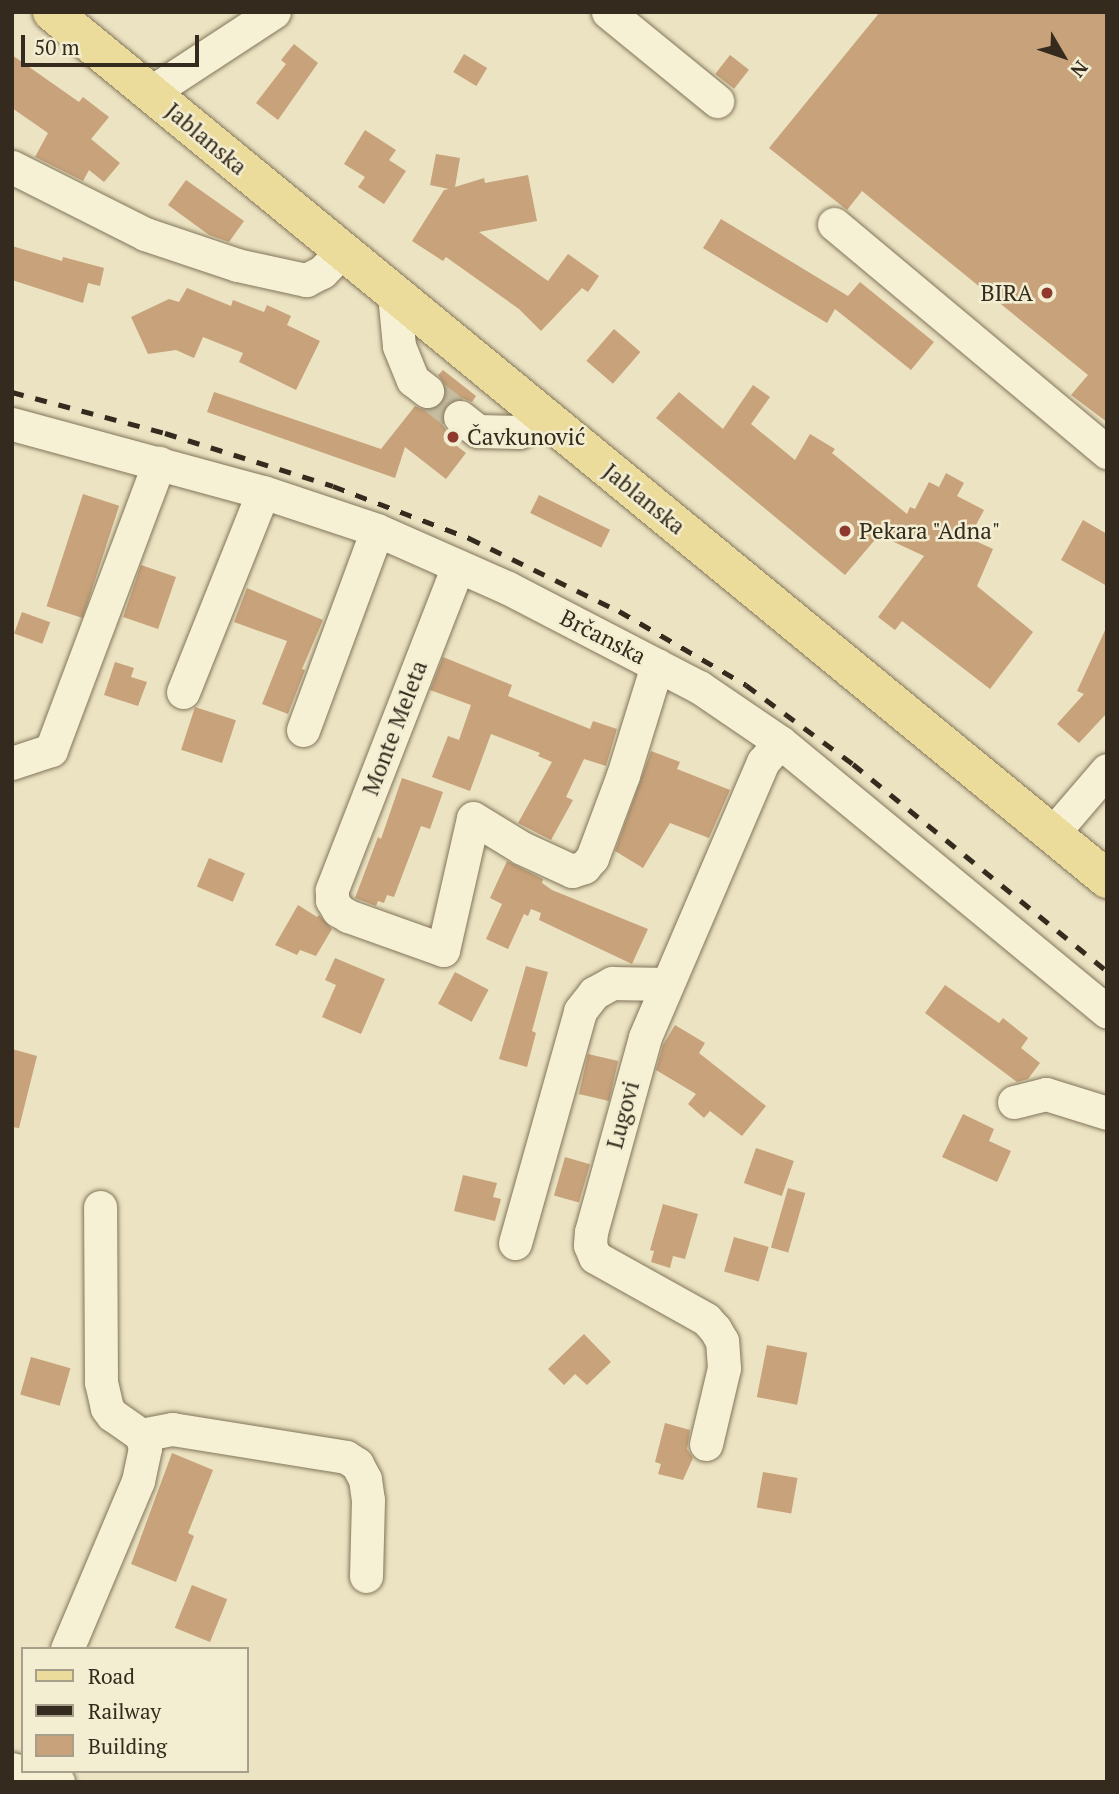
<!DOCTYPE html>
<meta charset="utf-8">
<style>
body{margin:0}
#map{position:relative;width:1119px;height:1794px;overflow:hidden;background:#ebe3c2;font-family:"PT Serif",serif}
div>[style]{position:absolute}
.building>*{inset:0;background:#c7a27a;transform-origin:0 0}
.minor-tunnel>*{height:33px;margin-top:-16.5px;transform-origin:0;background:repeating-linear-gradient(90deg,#c6bea1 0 33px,transparent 0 50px)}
.roads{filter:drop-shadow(0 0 2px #83755a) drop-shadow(0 0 2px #83755a)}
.minor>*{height:33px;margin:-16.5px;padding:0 16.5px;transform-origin:16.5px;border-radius:16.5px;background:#f6f0d4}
.major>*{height:38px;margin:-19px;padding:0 19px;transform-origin:19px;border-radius:19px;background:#ecdc9b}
.rail>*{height:5px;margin-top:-2.5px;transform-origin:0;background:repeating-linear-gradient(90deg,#342b1e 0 12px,transparent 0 24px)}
.dots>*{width:19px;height:19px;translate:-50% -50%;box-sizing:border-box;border:4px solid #f3edd1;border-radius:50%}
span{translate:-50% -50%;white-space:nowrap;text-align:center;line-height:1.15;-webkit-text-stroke:5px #f3edd1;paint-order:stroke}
.street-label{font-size:23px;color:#342b1e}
.poi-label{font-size:23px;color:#342b1e}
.right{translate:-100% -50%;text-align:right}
.left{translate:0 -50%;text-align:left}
.frame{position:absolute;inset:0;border:14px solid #342b1e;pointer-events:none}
.legend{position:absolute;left:21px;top:1647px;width:228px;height:126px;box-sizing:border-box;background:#f3edd1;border:2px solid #a79f89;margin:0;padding:9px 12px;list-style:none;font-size:21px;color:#342b1e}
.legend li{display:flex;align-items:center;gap:14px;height:35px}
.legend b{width:35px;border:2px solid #a79f89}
.north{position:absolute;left:1028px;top:21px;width:70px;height:70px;-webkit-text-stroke:5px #f3edd1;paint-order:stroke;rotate:129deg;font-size:19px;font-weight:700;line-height:28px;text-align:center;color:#342b1e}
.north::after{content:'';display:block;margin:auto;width:24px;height:32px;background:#342b1e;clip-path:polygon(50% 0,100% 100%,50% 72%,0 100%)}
.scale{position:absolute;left:21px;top:35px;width:178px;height:32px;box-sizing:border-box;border:4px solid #342b1e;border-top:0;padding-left:9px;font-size:21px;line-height:24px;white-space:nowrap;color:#342b1e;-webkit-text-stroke:5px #f3edd1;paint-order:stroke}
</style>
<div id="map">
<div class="building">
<i style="clip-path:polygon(880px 12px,1107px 12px,1107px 422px,1071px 395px,1088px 375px,862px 191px,847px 210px,769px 148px)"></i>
<i style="clip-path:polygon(294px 44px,318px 63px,278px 120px,256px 103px,286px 64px,281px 60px)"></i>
<i style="left:464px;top:54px;width:27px;height:21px;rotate:31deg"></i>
<i style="clip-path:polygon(12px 55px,79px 102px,83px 97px,109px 117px,91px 139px,120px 163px,104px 182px,89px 170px,83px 181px,35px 157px,48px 133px,12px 108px)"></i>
<i style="left:730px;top:55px;width:24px;height:24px;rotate:38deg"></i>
<i style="clip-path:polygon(365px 130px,396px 150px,389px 160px,406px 171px,384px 204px,358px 187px,365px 177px,344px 164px)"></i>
<i style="clip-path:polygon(436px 154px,460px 158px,455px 187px,484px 178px,485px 183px,528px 175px,537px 221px,479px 232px,548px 281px,568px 254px,599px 276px,588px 292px,582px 288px,541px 331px,519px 309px,446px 257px,443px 261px,412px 241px,444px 190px,449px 189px,430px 185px)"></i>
<i style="clip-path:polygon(186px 180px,244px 221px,229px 242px,209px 235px,168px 205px)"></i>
<i style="clip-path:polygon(721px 219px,848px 296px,860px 282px,934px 342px,911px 370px,835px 309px,827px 323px,703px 248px)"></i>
<i style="clip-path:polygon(12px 246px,62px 261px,63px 257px,104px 268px,100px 286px,88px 283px,83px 303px,12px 280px)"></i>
<i style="clip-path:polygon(187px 288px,231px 306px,233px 300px,264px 312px,267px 305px,291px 316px,287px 325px,320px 341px,296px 390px,239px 362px,243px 353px,203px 337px,194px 358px,176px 350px,148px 354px,131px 317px,169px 299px,179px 302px)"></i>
<i style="left:614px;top:329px;width:35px;height:42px;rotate:41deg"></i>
<i style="clip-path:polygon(443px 370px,476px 396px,472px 402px,462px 398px,452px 400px,441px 414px,442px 424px,448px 432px,445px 437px,466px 453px,446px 479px,405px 447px,395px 478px,207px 412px,214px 392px,381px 449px,415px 406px,424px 410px,433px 409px,442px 402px,445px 385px,438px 375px)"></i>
<i style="clip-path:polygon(753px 385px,770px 397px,751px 424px,795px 460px,810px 434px,835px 449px,832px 453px,907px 514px,910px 507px,915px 509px,929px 482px,939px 487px,946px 473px,964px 483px,957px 496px,984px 510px,969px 538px,993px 549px,977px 586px,1033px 632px,990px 689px,902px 621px,895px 630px,878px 617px,924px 556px,879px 535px,845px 575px,656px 418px,679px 392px,723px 429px)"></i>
<i style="left:83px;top:494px;width:38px;height:118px;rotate:18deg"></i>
<i style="left:539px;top:495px;width:79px;height:20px;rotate:26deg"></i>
<i style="clip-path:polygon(1083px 520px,1107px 534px,1107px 586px,1061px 560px)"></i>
<i style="left:141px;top:565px;width:37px;height:55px;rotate:19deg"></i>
<i style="clip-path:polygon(247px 588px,323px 620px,302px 669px,305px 670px,288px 714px,262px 704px,287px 641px,234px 622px)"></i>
<i style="left:22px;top:612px;width:30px;height:23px;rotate:20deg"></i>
<i style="clip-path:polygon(1107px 626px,1107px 713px,1079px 743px,1057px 724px,1084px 694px,1077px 691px)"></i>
<i style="clip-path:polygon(443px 657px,512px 685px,508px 696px,590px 729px,593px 721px,617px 729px,606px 766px,584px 759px,566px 797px,573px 800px,551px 840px,518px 823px,552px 762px,538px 756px,540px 753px,491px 734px,470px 791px,432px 777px,448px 736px,459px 740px,471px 705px,430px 690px)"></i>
<i style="clip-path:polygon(115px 662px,134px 668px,131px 677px,147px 682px,138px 706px,104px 695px)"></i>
<i style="left:195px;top:707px;width:43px;height:45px;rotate:18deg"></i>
<i style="clip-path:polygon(651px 751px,680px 762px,677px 769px,730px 790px,709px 838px,670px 823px,643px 868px,615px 851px)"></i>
<i style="clip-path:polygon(402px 778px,443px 792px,430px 829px,421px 826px,394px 897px,387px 895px,384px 903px,378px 901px,376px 906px,355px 898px,378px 837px,381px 839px)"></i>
<i style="left:209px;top:858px;width:39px;height:31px;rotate:23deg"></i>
<i style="clip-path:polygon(507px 861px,543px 879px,542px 883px,552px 890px,648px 929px,632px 964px,539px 920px,541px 913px,531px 909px,528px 916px,524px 914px,508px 949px,486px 939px,502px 904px,490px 898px)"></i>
<i style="clip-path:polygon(298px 905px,317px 917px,319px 915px,332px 929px,316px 956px,300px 950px,297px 955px,275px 945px)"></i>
<i style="clip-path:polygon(335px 958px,385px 979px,361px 1034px,322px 1017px,336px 985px,325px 980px)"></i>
<i style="clip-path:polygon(526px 966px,548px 972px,532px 1031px,536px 1033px,527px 1067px,499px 1059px)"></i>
<i style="left:455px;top:972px;width:38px;height:36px;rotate:28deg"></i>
<i style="clip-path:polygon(945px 985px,999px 1023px,1003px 1018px,1028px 1038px,1021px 1048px,1040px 1063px,1028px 1079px,1017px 1082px,925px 1013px)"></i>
<i style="clip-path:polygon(675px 1025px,705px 1043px,699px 1053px,766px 1106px,742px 1136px,710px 1111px,704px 1118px,688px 1104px,696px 1094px,656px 1070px,663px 1045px)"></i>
<i style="clip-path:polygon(12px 1049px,37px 1056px,19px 1128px,12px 1127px)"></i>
<i style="left:588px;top:1054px;width:31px;height:41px;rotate:13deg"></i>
<i style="clip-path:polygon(963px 1114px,994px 1129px,989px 1141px,1011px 1151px,997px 1182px,942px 1157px)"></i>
<i style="left:756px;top:1148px;width:40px;height:37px;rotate:19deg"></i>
<i style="left:565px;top:1157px;width:26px;height:40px;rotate:16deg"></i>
<i style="clip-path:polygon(463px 1175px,497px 1183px,493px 1197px,501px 1199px,495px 1221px,454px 1211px)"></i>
<i style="left:788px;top:1188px;width:18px;height:62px;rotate:16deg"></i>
<i style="clip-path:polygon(663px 1204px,698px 1214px,685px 1259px,673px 1256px,670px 1268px,651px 1262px,654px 1251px,650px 1250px)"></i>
<i style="left:734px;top:1237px;width:36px;height:36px;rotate:16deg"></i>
<i style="clip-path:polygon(584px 1334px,611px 1362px,587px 1385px,575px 1374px,564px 1385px,548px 1369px)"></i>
<i style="left:767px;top:1345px;width:41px;height:53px;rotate:11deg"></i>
<i style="left:31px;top:1357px;width:41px;height:39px;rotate:16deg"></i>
<i style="clip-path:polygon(665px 1423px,690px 1430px,687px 1449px,693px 1458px,683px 1480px,658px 1474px,661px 1464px,655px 1462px)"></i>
<i style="clip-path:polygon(172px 1453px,213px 1470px,188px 1533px,194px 1536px,176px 1582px,131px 1564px)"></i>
<i style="left:763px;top:1472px;width:35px;height:36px;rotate:10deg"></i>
<i style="left:192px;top:1585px;width:38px;height:46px;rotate:22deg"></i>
</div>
<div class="minor-tunnel">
<i style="left:427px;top:391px;width:42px;rotate:38.2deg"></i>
</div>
<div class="roads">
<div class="minor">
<i style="left:608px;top:12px;width:141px;rotate:39.2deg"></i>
<i style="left:150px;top:93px;width:148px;rotate:-33.2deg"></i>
<i style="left:12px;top:167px;width:149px;rotate:26.7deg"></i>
<i style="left:145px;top:234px;width:97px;rotate:18.6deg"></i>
<i style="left:237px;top:265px;width:71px;rotate:12.3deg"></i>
<i style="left:306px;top:280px;width:18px;rotate:-27deg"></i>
<i style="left:322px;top:272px;width:28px;rotate:-46deg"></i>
<i style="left:834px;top:224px;width:356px;rotate:39.9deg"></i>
<i style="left:394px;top:294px;width:52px;rotate:84.5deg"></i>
<i style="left:399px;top:346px;width:37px;rotate:68deg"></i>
<i style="left:413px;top:380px;width:18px;rotate:38deg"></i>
<i style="left:460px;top:417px;width:23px;rotate:38deg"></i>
<i style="left:478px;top:431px;width:41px;rotate:1.4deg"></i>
<i style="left:519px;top:432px;width:30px;rotate:-28deg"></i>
<i style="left:12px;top:424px;width:260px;rotate:15.2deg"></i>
<i style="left:263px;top:492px;width:120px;rotate:18.4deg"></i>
<i style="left:377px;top:530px;width:143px;rotate:23.9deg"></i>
<i style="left:508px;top:588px;width:215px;rotate:27.4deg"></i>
<i style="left:699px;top:687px;width:98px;rotate:34.2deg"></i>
<i style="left:780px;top:742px;width:424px;rotate:39.5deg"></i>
<i style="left:458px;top:566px;width:348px;rotate:111.3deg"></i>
<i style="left:332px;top:890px;width:10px;rotate:90deg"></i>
<i style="left:332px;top:900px;width:12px;rotate:59deg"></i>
<i style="left:338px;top:910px;width:12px;rotate:31deg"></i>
<i style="left:348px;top:916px;width:101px;rotate:19.7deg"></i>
<i style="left:443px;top:950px;width:135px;rotate:-77.2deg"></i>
<i style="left:473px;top:818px;width:57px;rotate:31.5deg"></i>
<i style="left:522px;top:848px;width:55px;rotate:24.7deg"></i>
<i style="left:572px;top:871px;width:13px;rotate:-18deg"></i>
<i style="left:584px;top:867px;width:12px;rotate:-48deg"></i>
<i style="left:592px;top:858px;width:89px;rotate:-69.5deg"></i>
<i style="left:623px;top:775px;width:115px;rotate:-72.8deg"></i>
<i style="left:183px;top:692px;width:215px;rotate:-68.2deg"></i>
<i style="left:303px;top:730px;width:213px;rotate:-69.7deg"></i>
<i style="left:12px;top:763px;width:41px;rotate:-18.4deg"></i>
<i style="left:51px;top:750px;width:307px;rotate:-69.4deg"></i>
<i style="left:1052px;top:834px;width:84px;rotate:-49.3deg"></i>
<i style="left:1014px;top:1102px;width:33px;rotate:-14deg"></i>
<i style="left:1046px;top:1094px;width:64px;rotate:17.3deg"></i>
<i style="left:515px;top:1243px;width:241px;rotate:-74.3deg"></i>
<i style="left:580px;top:1011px;width:23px;rotate:-52deg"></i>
<i style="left:594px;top:993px;width:21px;rotate:-29deg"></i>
<i style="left:612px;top:983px;width:54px;rotate:1.1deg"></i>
<i style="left:141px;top:1435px;width:32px;rotate:-11deg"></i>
<i style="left:172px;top:1429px;width:176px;rotate:9.1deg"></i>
<i style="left:346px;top:1457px;width:13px;rotate:32deg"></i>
<i style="left:357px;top:1464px;width:17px;rotate:62deg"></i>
<i style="left:365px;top:1479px;width:21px;rotate:82deg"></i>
<i style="left:368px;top:1500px;width:76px;rotate:91.5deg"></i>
<i style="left:706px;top:1444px;width:78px;rotate:-76.7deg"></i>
<i style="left:724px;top:1368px;width:27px;rotate:-94deg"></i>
<i style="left:722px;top:1341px;width:14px;rotate:-120deg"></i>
<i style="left:715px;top:1329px;width:13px;rotate:-132deg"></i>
<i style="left:706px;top:1319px;width:127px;rotate:-150.8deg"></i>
<i style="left:595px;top:1257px;width:13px;rotate:-113deg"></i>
<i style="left:590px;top:1245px;width:13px;rotate:-86deg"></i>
<i style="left:591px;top:1232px;width:202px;rotate:-74.5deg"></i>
<i style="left:645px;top:1037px;width:299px;rotate:-66.8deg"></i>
<i style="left:763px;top:762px;width:26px;rotate:-50deg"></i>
<i style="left:67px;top:1649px;width:182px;rotate:-67.1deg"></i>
<i style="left:138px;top:1481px;width:34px;rotate:-78deg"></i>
<i style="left:145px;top:1448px;width:14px;rotate:-107deg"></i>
<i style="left:141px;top:1435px;width:35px;rotate:-145deg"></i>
<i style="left:112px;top:1415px;width:9px;rotate:-126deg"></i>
<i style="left:107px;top:1408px;width:27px;rotate:-103deg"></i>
<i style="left:101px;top:1382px;width:175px;rotate:-90.3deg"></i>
<i style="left:12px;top:1769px;width:48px;rotate:15.8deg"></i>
</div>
<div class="major">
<i style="left:52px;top:12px;width:1366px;rotate:39.41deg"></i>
</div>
</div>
<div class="rail">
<i style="left:12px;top:392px;width:158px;rotate:15deg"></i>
<i style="left:165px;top:433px;width:176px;rotate:17.5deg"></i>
<i style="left:333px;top:486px;width:146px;rotate:20.9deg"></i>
<i style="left:469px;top:538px;width:167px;rotate:26deg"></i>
<i style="left:619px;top:611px;width:147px;rotate:30.2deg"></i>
<i style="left:746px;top:685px;width:133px;rotate:36.4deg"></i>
<i style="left:853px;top:764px;width:328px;rotate:39.2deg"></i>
</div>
<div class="dots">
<i style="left:1047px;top:293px;background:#8f382e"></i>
<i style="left:453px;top:437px;background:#8f382e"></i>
<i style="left:845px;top:531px;background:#8f382e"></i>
</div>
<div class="street-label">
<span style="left:206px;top:139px;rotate:40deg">Jablanska</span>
<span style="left:644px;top:499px;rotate:39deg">Jablanska</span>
<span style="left:603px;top:637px;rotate:27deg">Brčanska</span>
<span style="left:395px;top:728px;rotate:-69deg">Monte Meleta</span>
<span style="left:623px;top:1115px;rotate:-75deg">Lugovi</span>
</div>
<div class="poi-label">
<span class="right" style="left:1033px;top:293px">BIRA</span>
<span class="left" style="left:467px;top:437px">Čavkunović</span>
<span class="left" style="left:859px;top:531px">Pekara "Adna"</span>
</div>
<div class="frame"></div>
<ul class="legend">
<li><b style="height:9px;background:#ecdc9b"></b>Road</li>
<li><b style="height:9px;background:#342b1e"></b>Railway</li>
<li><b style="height:19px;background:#c7a27a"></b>Building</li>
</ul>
<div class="north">N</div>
<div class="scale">50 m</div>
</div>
